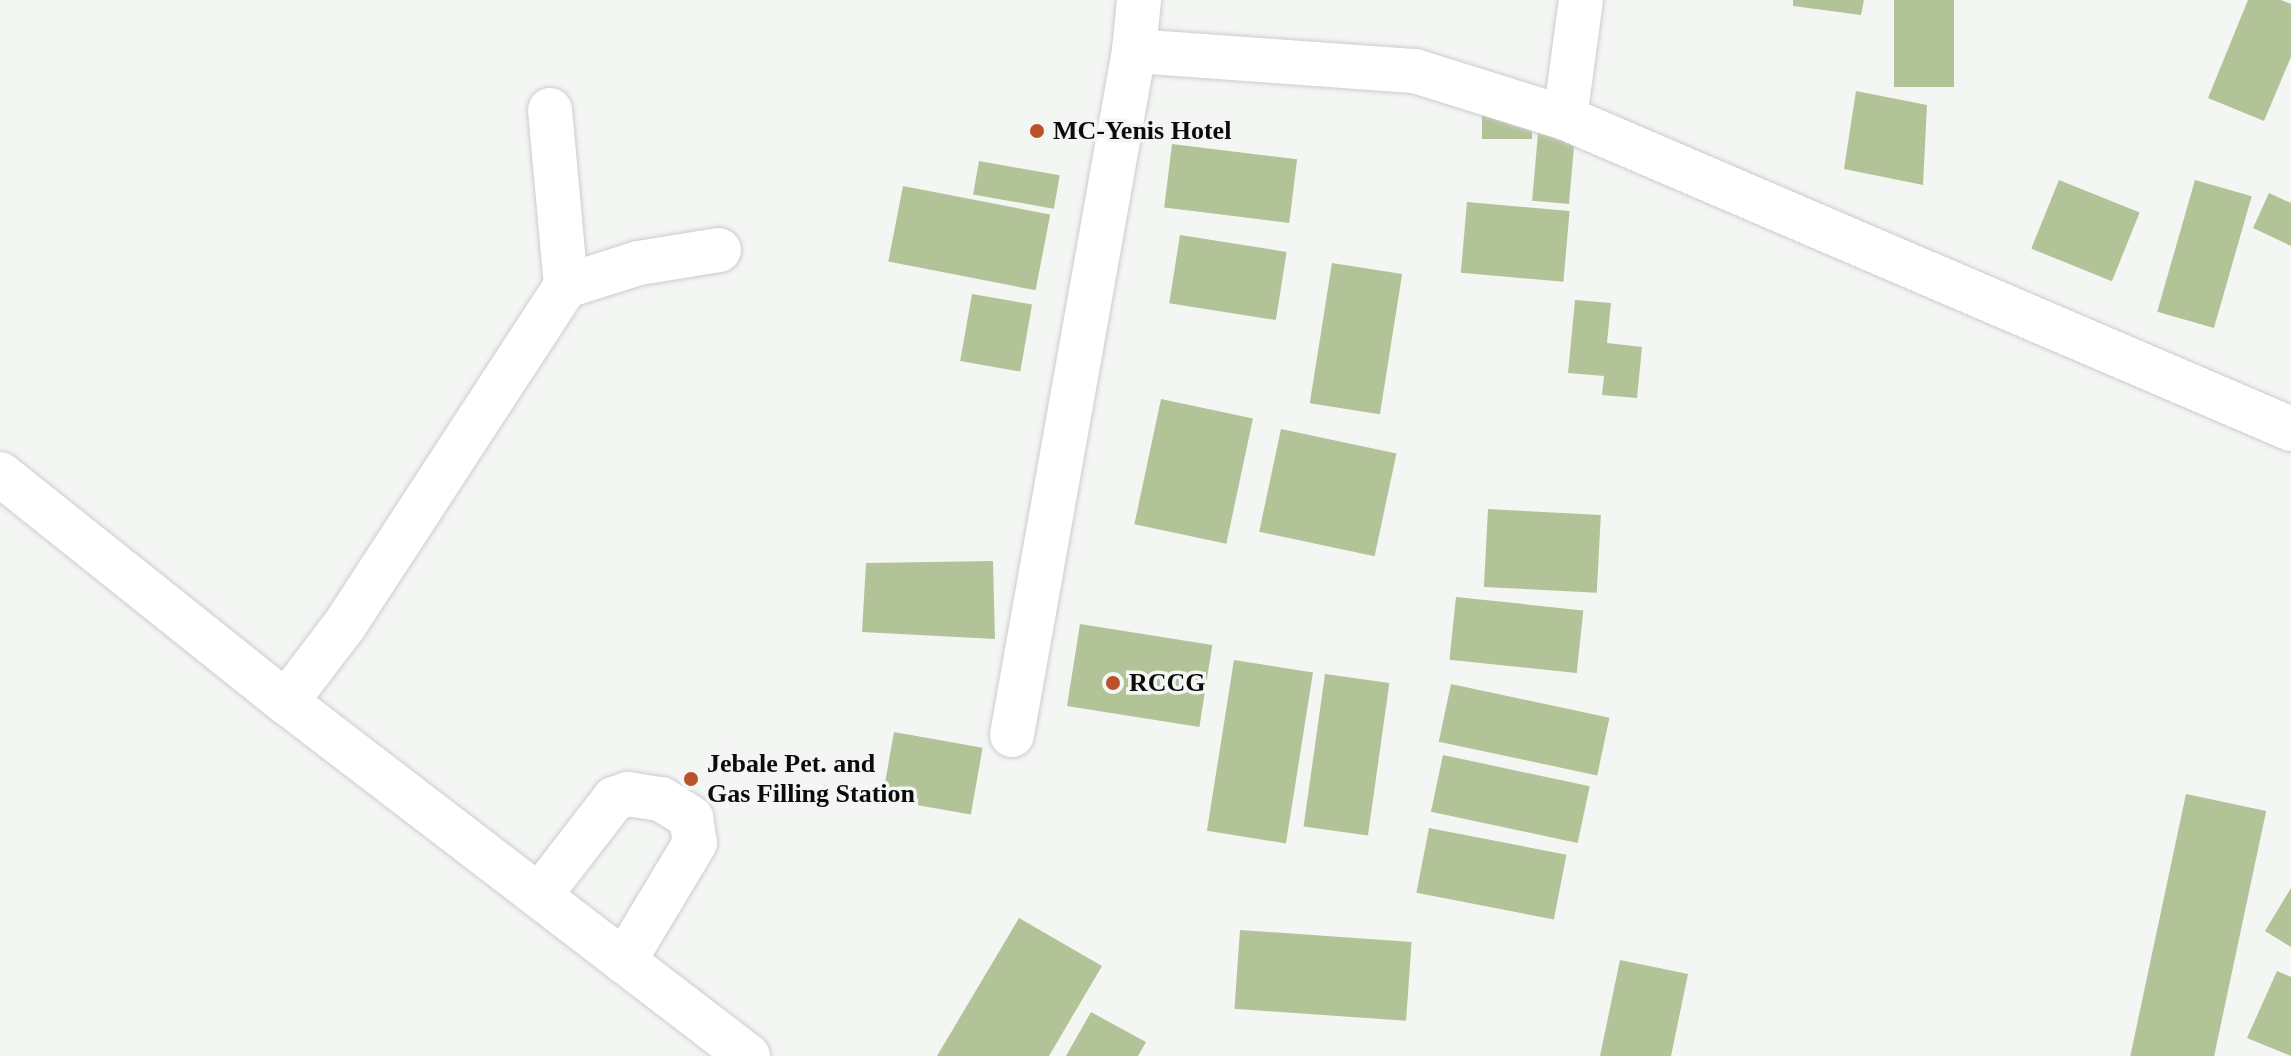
<!DOCTYPE html>
<style>
body{margin:0}
#map{position:relative;width:2291px;height:1056px;overflow:hidden;background:#f4f6f4;font-family:Georgia,serif}
div>[style]{position:absolute}
.building>*{inset:0;background:#b2c398;transform-origin:0 0}
.roads{filter:drop-shadow(0 0 2px #cbcdcb) drop-shadow(0 0 2px #cbcdcb)}
.minor>*{height:44px;margin:-22px;padding:0 22px;transform-origin:22px;border-radius:22px;background:#fff}
.dots>*{width:22px;height:22px;translate:-50% -50%;box-sizing:border-box;border:4px solid #f4f6f4;border-radius:50%}
span{translate:-50% -50%;white-space:nowrap;text-align:center;line-height:1.15;-webkit-text-stroke:7px #f4f6f4;paint-order:stroke}
.poi-label{font-size:26px;color:#0b0c0b;font-weight:700}
.left{translate:0 -50%;text-align:left}
</style>
<div id="map">
<div class="building">
<i style="clip-path:polygon(1793px 0,1864px 0,1861px 15px,1793px 6px)"></i>
<i style="left:1894px;top:0;width:60px;height:87px"></i>
<i style="clip-path:polygon(2248px 0,2281px 0,2291px 4px,2291px 57px,2264px 121px,2208px 98px)"></i>
<i style="clip-path:polygon(1856px 91px,1927px 105px,1923px 185px,1844px 169px)"></i>
<i style="left:1532px;top:106px;width:33px;height:50px;rotate:90deg"></i>
<i style="left:1539px;top:122px;width:37px;height:79px;rotate:5deg"></i>
<i style="left:1172px;top:144px;width:126px;height:64px;rotate:7deg"></i>
<i style="left:979px;top:161px;width:82px;height:34px;rotate:10deg"></i>
<i style="left:2059px;top:180px;width:87px;height:74px;rotate:22deg"></i>
<i style="left:2195px;top:180px;width:59px;height:137px;rotate:16deg"></i>
<i style="left:903px;top:186px;width:150px;height:77px;rotate:11deg"></i>
<i style="clip-path:polygon(2269px 193px,2291px 203px,2291px 246px,2253px 228px)"></i>
<i style="left:1467px;top:202px;width:103px;height:71px;rotate:5deg"></i>
<i style="left:1180px;top:235px;width:108px;height:69px;rotate:9deg"></i>
<i style="left:1332px;top:263px;width:71px;height:142px;rotate:9deg"></i>
<i style="left:972px;top:294px;width:61px;height:68px;rotate:10deg"></i>
<i style="clip-path:polygon(1575px 300px,1611px 303px,1607px 343px,1642px 347px,1637px 398px,1602px 395px,1604px 376px,1568px 373px)"></i>
<i style="left:1161px;top:399px;width:94px;height:128px;rotate:12deg"></i>
<i style="left:1281px;top:429px;width:118px;height:105px;rotate:12deg"></i>
<i style="left:1488px;top:509px;width:113px;height:78px;rotate:3deg"></i>
<i style="clip-path:polygon(993px 561px,995px 639px,862px 632px,866px 563px)"></i>
<i style="left:1456px;top:597px;width:128px;height:63px;rotate:6deg"></i>
<i style="left:1080px;top:624px;width:134px;height:83px;rotate:9deg"></i>
<i style="left:1234px;top:660px;width:80px;height:173px;rotate:9deg"></i>
<i style="left:1325px;top:674px;width:65px;height:154px;rotate:8deg"></i>
<i style="left:1451px;top:684px;width:162px;height:59px;rotate:12deg"></i>
<i style="left:894px;top:732px;width:90px;height:68px;rotate:10deg"></i>
<i style="left:1443px;top:755px;width:150px;height:58px;rotate:12deg"></i>
<i style="left:2186px;top:794px;width:82px;height:268px;rotate:12deg"></i>
<i style="left:1429px;top:828px;width:140px;height:66px;rotate:11deg"></i>
<i style="clip-path:polygon(2291px 888px,2291px 947px,2265px 931px)"></i>
<i style="clip-path:polygon(1019px 918px,1102px 966px,1049px 1056px,937px 1056px)"></i>
<i style="left:1240px;top:930px;width:172px;height:79px;rotate:4deg"></i>
<i style="clip-path:polygon(1620px 960px,1688px 974px,1671px 1056px,1600px 1056px)"></i>
<i style="clip-path:polygon(2277px 971px,2291px 977px,2291px 1056px,2247px 1038px)"></i>
<i style="clip-path:polygon(1091px 1012px,1146px 1042px,1138px 1056px,1066px 1056px)"></i>
</div>
<div class="roads">
<div class="minor">
<i style="left:1134px;top:51px;width:282px;rotate:4.1deg"></i>
<i style="left:1415px;top:71px;width:157px;rotate:17.4deg"></i>
<i style="left:1565px;top:118px;width:790px;rotate:23.19deg"></i>
<i style="left:550px;top:110px;width:177px;rotate:84.8deg"></i>
<i style="left:1565px;top:118px;width:119px;rotate:-82.3deg"></i>
<i style="left:0;top:474px;width:366px;rotate:38.6deg"></i>
<i style="left:286px;top:702px;width:582px;rotate:37.46deg"></i>
<i style="left:286px;top:702px;width:96px;rotate:-52.7deg"></i>
<i style="left:344px;top:626px;width:406px;rotate:-56.9deg"></i>
<i style="left:566px;top:286px;width:77px;rotate:-17.5deg"></i>
<i style="left:639px;top:263px;width:81px;rotate:-9.2deg"></i>
<i style="left:1012px;top:735px;width:695px;rotate:-79.89deg"></i>
<i style="left:1134px;top:51px;width:51px;rotate:-84.4deg"></i>
<i style="left:539px;top:896px;width:123px;rotate:-52.3deg"></i>
<i style="left:614px;top:799px;width:15px;rotate:-20deg"></i>
<i style="left:628px;top:794px;width:33px;rotate:9deg"></i>
<i style="left:661px;top:799px;width:36px;rotate:32deg"></i>
<i style="left:691px;top:818px;width:25px;rotate:81deg"></i>
<i style="left:695px;top:843px;width:138px;rotate:121deg"></i>
</div>
</div>
<div class="dots">
<i style="left:1037px;top:131px;background:#ba522b"></i>
<i style="left:1113px;top:683px;background:#ba522b"></i>
<i style="left:691px;top:779px;background:#ba522b"></i>
</div>
<div class="poi-label">
<span class="left" style="left:1053px;top:131px">MC-Yenis Hotel</span>
<span class="left" style="left:1129px;top:683px">RCCG</span>
<span class="left" style="left:707px;top:779px">Jebale Pet. and<br>Gas Filling Station</span>
</div>
</div>
